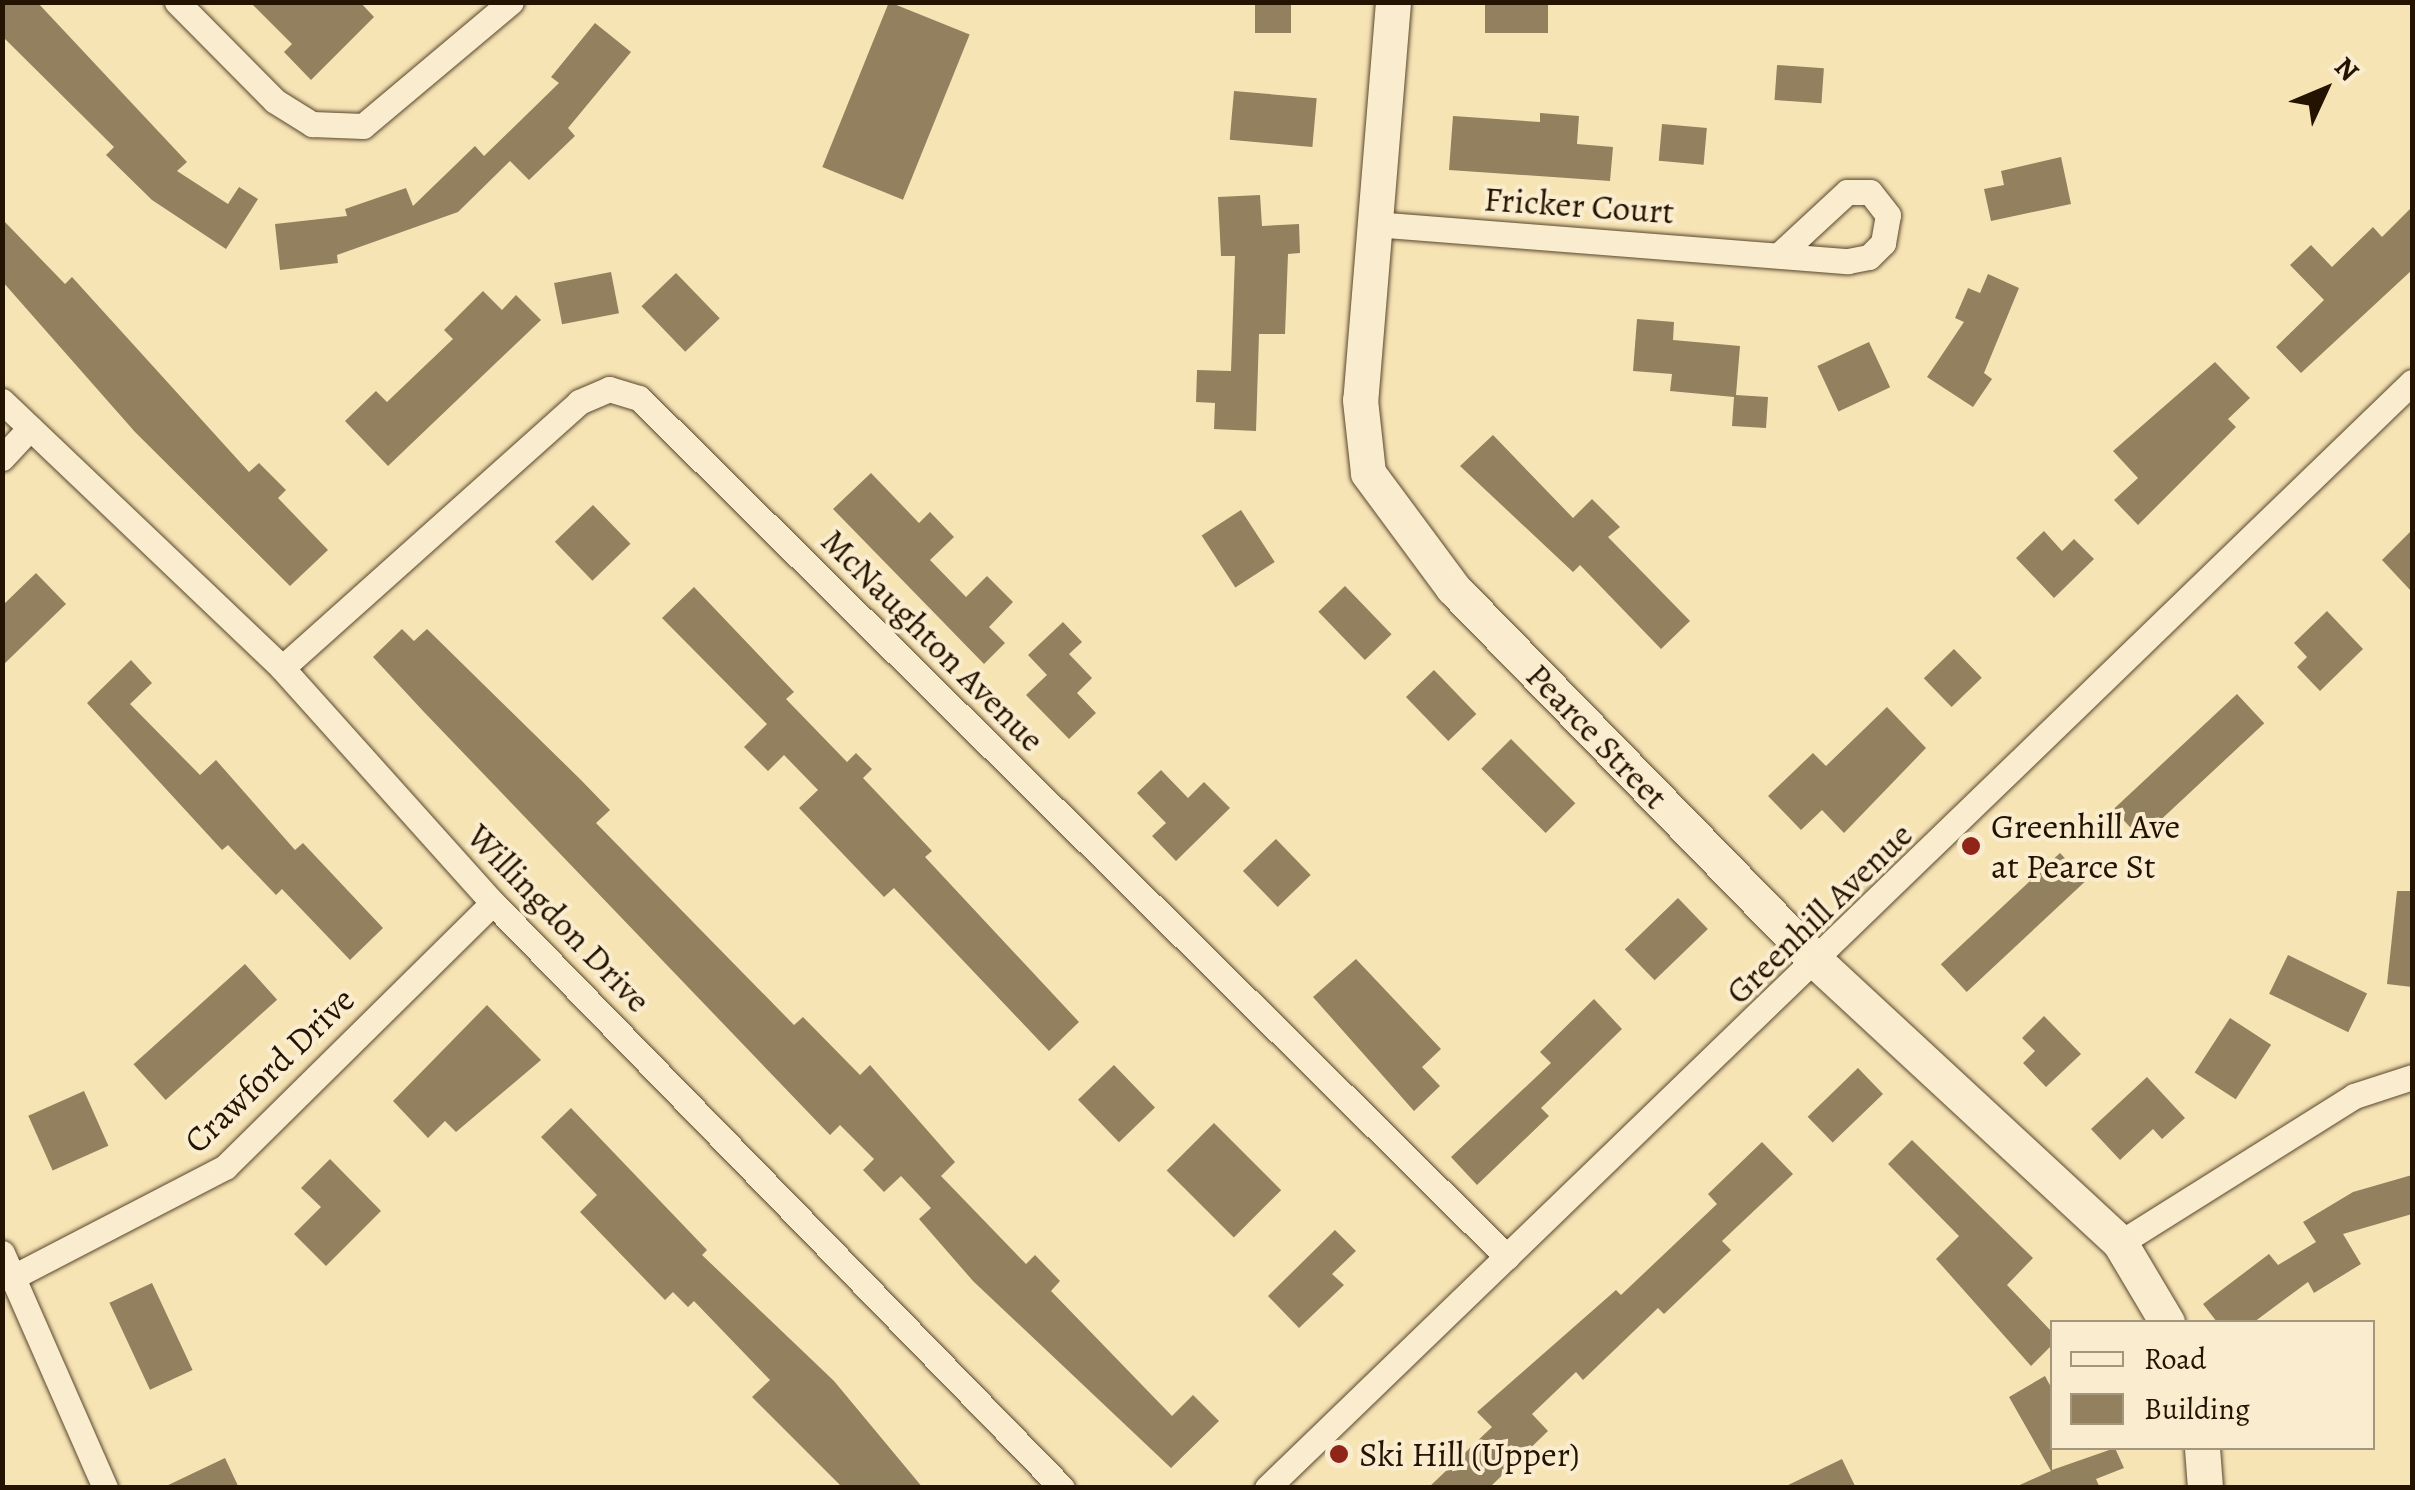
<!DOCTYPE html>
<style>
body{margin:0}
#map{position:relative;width:2415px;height:1490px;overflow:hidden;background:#f7e4b5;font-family:Alegreya,serif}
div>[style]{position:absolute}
.building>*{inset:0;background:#92805e;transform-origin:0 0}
.roads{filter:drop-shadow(0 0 2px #59472d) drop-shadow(0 0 2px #59472d)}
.street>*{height:25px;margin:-12.5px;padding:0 12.5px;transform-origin:12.5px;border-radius:12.5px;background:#faedcf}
.secondary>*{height:35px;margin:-17.5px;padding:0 17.5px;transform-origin:17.5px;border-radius:17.5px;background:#faedcf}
.dots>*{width:28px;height:28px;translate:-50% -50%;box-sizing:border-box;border:5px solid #faedcf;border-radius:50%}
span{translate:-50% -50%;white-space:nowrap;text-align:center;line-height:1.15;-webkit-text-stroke:8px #faedcf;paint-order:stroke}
.street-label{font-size:35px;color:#241300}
.poi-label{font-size:35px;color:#241300}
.left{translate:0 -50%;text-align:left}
.frame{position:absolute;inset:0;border:5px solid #241300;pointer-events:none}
.legend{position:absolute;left:2050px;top:1320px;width:325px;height:130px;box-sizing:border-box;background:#faedcf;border:2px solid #a4967c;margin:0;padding:12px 18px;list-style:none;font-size:30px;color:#241300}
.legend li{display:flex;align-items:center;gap:20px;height:50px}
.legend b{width:50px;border:2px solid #a4967c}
.north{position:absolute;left:2275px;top:40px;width:100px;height:100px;-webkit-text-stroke:8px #faedcf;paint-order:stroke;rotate:46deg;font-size:28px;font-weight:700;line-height:40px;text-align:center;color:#241300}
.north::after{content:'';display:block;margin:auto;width:35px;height:45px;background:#241300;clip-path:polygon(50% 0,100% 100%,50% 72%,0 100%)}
</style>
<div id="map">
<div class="building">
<i style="clip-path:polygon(2px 2px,37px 2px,187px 162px,177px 171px,228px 204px,239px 187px,258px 199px,226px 249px,152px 200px,106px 155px,114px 147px,2px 36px)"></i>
<i style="clip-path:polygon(250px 2px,360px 2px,374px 17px,311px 80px,284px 52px,292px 44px)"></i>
<i style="left:889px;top:2px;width:87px;height:178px;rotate:22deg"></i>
<i style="left:1255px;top:2px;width:36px;height:31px"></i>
<i style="left:1485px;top:2px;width:63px;height:31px"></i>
<i style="clip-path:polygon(595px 23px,631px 52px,568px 128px,575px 136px,529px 180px,510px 161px,458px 212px,337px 255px,338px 263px,280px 270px,275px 224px,347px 216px,345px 209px,406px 188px,413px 206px,475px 146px,484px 156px,559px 83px,551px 77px)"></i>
<i style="left:1777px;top:65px;width:47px;height:35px;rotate:4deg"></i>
<i style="left:1234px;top:91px;width:83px;height:49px;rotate:5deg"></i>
<i style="clip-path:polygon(1540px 113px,1579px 116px,1577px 144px,1613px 147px,1610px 181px,1449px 170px,1453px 116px,1540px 122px)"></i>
<i style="left:1662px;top:124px;width:45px;height:37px;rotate:5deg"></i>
<i style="clip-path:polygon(2061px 157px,2071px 204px,1991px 221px,1984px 189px,2004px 185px,2001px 171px)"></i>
<i style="clip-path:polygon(1260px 195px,1262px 226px,1299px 224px,1300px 253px,1288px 254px,1285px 334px,1259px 334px,1256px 431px,1214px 429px,1215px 403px,1196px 402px,1197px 370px,1231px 371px,1235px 256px,1221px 256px,1218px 197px)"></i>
<i style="clip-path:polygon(2412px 207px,2412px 270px,2301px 373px,2276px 347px,2324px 300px,2290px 265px,2311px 245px,2332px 267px,2373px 227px,2382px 237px)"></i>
<i style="clip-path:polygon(2px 219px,65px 284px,72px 277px,249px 472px,259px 463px,286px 490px,278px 498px,328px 550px,290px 586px,135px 432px,2px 281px)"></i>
<i style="left:611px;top:272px;width:42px;height:58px;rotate:79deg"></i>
<i style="left:676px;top:273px;width:63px;height:48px;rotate:46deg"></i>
<i style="clip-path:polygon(1988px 274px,2019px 288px,1984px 373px,1992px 379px,1973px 407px,1927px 377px,1964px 322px,1955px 318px,1968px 288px,1980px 293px)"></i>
<i style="clip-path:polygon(483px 291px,502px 310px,516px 295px,541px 320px,388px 466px,345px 421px,376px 391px,387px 402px,453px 339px,444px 330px)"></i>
<i style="clip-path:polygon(1637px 319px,1674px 322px,1673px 340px,1740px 346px,1736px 395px,1768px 397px,1766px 428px,1732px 426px,1734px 397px,1670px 391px,1672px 374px,1633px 371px)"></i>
<i style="left:1869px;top:342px;width:50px;height:57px;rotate:65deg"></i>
<i style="clip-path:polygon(2215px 362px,2250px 398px,2228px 419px,2236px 427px,2138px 525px,2114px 500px,2138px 478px,2113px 451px)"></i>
<i style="clip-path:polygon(1493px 435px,1573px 518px,1592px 499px,1620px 527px,1608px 537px,1690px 621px,1661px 649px,1580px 565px,1573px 572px,1460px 466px)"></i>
<i style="clip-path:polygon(871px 473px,919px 523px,930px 512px,954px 537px,930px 560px,966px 597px,987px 576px,1013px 602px,989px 627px,1005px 643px,984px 664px,833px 509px)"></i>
<i style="left:593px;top:505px;width:54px;height:53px;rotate:46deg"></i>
<i style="left:1241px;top:510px;width:62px;height:47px;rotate:57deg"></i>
<i style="clip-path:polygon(2412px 530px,2412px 592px,2382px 560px)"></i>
<i style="clip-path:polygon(2044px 531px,2062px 551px,2074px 539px,2094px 559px,2054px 598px,2016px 558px)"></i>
<i style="clip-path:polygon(36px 573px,66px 604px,2px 666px,2px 606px)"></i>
<i style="left:1345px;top:586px;width:67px;height:37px;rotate:46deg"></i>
<i style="clip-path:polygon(694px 587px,794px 692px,786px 699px,847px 762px,856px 753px,872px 769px,863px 778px,932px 851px,925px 857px,1079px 1022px,1049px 1051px,894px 888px,884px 897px,799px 808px,818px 790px,784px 755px,768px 771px,744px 747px,767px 724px,662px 618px)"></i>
<i style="clip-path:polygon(2327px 611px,2363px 649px,2320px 691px,2297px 667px,2307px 657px,2294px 643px)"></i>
<i style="clip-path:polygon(1063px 622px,1082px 642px,1069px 654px,1092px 678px,1077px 693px,1096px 713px,1069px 739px,1026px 695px,1047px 675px,1028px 655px)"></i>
<i style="clip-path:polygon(402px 629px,414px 641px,427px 629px,581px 780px,610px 810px,596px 823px,794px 1025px,803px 1017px,860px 1075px,870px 1065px,955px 1162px,941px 1176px,1026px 1264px,1035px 1255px,1060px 1281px,1051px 1291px,1172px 1416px,1193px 1395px,1219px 1421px,1171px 1468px,973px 1281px,919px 1219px,931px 1208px,901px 1176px,884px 1192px,863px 1170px,874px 1159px,840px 1125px,830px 1135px,424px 712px,373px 657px)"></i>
<i style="left:1954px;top:649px;width:40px;height:42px;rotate:46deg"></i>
<i style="clip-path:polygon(131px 660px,152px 683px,130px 704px,200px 775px,216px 760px,295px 850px,303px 843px,383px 928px,350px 960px,282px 889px,276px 895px,228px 845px,222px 850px,87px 703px)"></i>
<i style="left:1434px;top:670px;width:61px;height:39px;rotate:46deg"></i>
<i style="left:2237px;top:694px;width:40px;height:169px;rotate:47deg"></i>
<i style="clip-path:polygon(1887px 707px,1926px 748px,1844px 833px,1822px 810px,1801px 830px,1768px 796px,1813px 753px,1826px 766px)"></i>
<i style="left:1511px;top:739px;width:91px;height:42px;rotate:45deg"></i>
<i style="clip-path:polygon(1161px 770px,1188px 798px,1204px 782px,1230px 808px,1176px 861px,1152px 836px,1166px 823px,1137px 793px)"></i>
<i style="left:1276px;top:839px;width:50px;height:46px;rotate:46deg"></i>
<i style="left:2060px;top:853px;width:38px;height:163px;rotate:47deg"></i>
<i style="clip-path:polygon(2397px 891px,2412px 891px,2412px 987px,2387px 984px)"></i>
<i style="left:1678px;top:898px;width:43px;height:74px;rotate:46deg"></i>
<i style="left:2288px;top:955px;width:88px;height:43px;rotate:26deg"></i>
<i style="clip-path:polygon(1356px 959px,1441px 1049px,1422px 1067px,1440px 1086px,1414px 1111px,1313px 997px)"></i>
<i style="left:245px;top:964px;width:48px;height:150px;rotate:48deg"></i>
<i style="clip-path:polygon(1594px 999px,1622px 1029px,1541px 1108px,1549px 1116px,1477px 1185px,1451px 1157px,1551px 1063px,1540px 1052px)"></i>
<i style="clip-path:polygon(487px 1005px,541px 1060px,456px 1132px,445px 1121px,428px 1138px,393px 1101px)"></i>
<i style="clip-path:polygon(2044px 1016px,2081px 1054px,2046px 1087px,2023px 1063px,2035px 1051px,2022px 1038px)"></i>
<i style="left:2230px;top:1018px;width:49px;height:65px;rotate:33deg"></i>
<i style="left:1114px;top:1065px;width:59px;height:50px;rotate:46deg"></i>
<i style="left:1858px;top:1068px;width:36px;height:70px;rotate:46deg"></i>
<i style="clip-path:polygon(2147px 1077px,2185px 1118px,2162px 1139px,2153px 1129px,2120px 1160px,2091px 1129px)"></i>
<i style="left:84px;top:1091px;width:60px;height:61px;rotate:66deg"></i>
<i style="clip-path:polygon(571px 1108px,707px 1250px,702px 1255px,834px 1381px,923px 1488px,843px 1488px,752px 1397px,770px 1380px,694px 1301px,688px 1307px,673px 1292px,665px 1300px,580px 1212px,597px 1195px,541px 1137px)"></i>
<i style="left:1214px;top:1123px;width:95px;height:67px;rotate:45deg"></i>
<i style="clip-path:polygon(1912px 1140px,2033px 1258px,2007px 1285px,2052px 1332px,2052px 1345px,2031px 1366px,1936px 1259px,1959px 1236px,1888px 1164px)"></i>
<i style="clip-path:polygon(1762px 1142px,1793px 1174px,1722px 1241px,1731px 1250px,1664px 1314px,1658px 1308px,1583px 1380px,1576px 1372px,1532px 1414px,1548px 1431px,1489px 1488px,1428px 1488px,1492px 1427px,1477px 1412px,1616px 1290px,1621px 1295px,1717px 1204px,1708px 1194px)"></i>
<i style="clip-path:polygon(330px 1159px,381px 1211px,326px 1266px,294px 1234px,321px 1207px,301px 1188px)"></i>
<i style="clip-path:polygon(2412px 1175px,2412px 1214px,2343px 1234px,2361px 1264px,2314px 1293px,2308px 1282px,2254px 1322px,2217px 1322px,2203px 1304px,2269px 1254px,2278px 1265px,2316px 1242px,2303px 1222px,2353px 1192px)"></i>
<i style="clip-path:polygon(1335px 1230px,1356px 1251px,1332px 1274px,1344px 1285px,1299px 1328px,1268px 1296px)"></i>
<i style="left:152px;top:1283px;width:96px;height:47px;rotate:65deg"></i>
<i style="clip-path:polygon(2045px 1376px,2052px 1389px,2052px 1470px,2115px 1448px,2124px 1468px,2096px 1479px,2100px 1488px,2013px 1488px,2051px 1471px,2009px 1397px)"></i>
<i style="clip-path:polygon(225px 1458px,239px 1488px,162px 1488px)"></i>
<i style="clip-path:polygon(1842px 1459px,1856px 1488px,1782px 1488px)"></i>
</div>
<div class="roads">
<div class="street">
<i style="left:177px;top:2px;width:139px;rotate:45.3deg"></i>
<i style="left:275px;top:101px;width:44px;rotate:31.9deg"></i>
<i style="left:312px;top:124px;width:51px;rotate:2.2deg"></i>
<i style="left:363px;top:126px;width:193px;rotate:-40deg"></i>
<i style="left:1374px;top:224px;width:475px;rotate:4.5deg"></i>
<i style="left:1848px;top:261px;width:21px;rotate:-11deg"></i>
<i style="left:1869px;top:257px;width:20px;rotate:-45deg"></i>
<i style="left:1883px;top:243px;width:28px;rotate:-80deg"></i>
<i style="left:1888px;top:215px;width:29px;rotate:-128deg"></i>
<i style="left:1870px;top:192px;width:23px;rotate:180deg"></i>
<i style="left:1847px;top:192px;width:93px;rotate:137.2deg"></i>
<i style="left:2px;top:401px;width:387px;rotate:43.6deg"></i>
<i style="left:282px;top:668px;width:316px;rotate:48.1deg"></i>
<i style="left:493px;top:903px;width:816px;rotate:45.79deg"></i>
<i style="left:2px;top:458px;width:41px;rotate:-47deg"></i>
<i style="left:282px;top:668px;width:399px;rotate:-41.8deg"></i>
<i style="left:579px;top:402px;width:33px;rotate:-23deg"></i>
<i style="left:609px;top:389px;width:31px;rotate:17deg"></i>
<i style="left:639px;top:398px;width:1221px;rotate:44.7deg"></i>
<i style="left:2120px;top:1243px;width:276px;rotate:-32.1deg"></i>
<i style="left:2354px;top:1096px;width:61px;rotate:-18.1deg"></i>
<i style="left:2px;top:1253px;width:257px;rotate:66.3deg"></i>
<i style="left:13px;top:1277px;width:239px;rotate:-27.4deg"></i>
<i style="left:225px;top:1167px;width:376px;rotate:-44.6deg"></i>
<i style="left:1267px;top:1488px;width:1592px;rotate:-44.01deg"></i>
</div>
<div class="secondary">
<i style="left:1393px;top:2px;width:399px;rotate:94.7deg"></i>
<i style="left:1360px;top:400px;width:73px;rotate:83.7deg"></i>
<i style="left:1368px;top:473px;width:143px;rotate:53.5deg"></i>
<i style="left:1453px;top:588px;width:523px;rotate:45.77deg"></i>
<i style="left:1818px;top:963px;width:412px;rotate:42.8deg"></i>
<i style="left:2120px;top:1243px;width:92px;rotate:59.3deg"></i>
<i style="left:2202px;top:1448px;width:40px;rotate:85.7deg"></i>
</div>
</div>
<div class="dots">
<i style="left:1971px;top:846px;background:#8f2418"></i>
<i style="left:1339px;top:1454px;background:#8f2418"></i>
</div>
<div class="street-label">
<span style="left:1579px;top:205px;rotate:4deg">Fricker Court</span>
<span style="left:933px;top:640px;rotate:45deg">McNaughton Avenue</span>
<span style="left:1597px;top:736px;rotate:46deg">Pearce Street</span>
<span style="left:1819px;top:913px;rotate:-44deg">Greenhill Avenue</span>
<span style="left:559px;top:918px;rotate:46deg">Willingdon Drive</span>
<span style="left:269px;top:1070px;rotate:-44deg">Crawford Drive</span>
</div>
<div class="poi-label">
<span class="left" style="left:1991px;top:846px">Greenhill Ave<br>at Pearce St</span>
<span class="left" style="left:1359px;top:1454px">Ski Hill (Upper)</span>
</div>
<div class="frame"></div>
<ul class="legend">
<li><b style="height:12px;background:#faedcf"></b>Road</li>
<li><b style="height:28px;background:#92805e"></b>Building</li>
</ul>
<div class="north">N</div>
</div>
